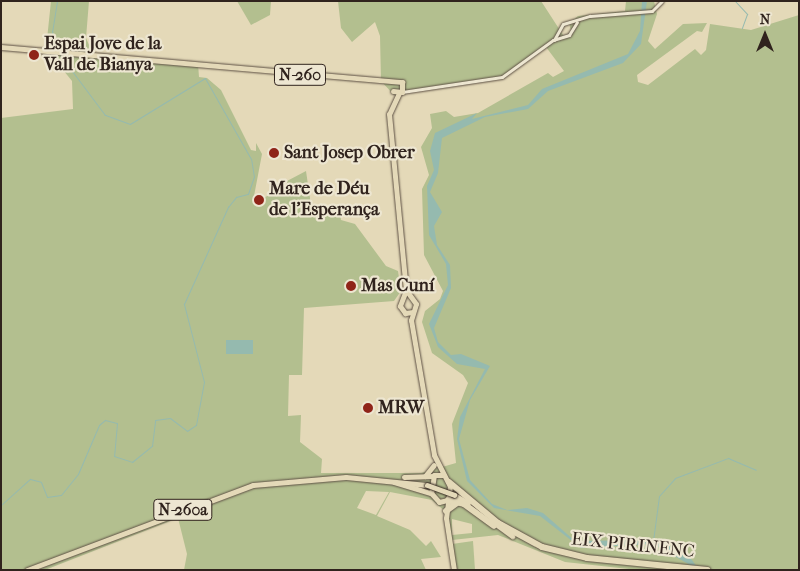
<!DOCTYPE html>
<meta charset="utf-8">
<style>
body{margin:0}
#map{position:relative;width:800px;height:571px;overflow:hidden;background:#e4d9b8;font-family:"IM FELL French Canon",serif}
div>[style]{position:absolute}
.green>*{inset:0;background:#b3bf8f}
.water>*{inset:0;background:#95baaf;transform-origin:0 0}
.stream>*{height:1px;margin:-0.5px;padding:0 0.5px;transform-origin:0.5px;border-radius:0.5px;background:#95baaf}
.roads{filter:drop-shadow(0 0 1px #5d5044) drop-shadow(0 0 1px #5d5044)}
.tertiary>*{height:3px;margin:-1.5px;padding:0 1.5px;transform-origin:1.5px;border-radius:1.5px;background:#ede6d1}
.primary>*{height:5px;margin:-2.5px;padding:0 2.5px;transform-origin:2.5px;border-radius:2.5px;background:#e4d9b8}
.motorway>*{height:6px;margin:-3px;padding:0 3px;transform-origin:3px;border-radius:3px;background:#e4d9b8}
.bridges{filter:drop-shadow(0 0 1px #30231d) drop-shadow(0 0 1px #30231d)}
.primary-bridge>*{height:5px;margin:-2.5px;padding:0 2.5px;transform-origin:2.5px;border-radius:2.5px;background:#e4d9b8}
.dots>*{width:14px;height:14px;translate:-50% -50%;box-sizing:border-box;border:2px solid #ede6d1;border-radius:50%}
span{translate:-50% -50%;white-space:nowrap;text-align:center;line-height:1.15;-webkit-text-stroke:4.5px #ede6d1;paint-order:stroke}
.shield-label span{padding:1px 4px;background:#ede6d1;border:1px solid;border-radius:4px;-webkit-text-stroke-width:0}
.shield-label{font-size:16px;color:#30231d;font-weight:700}
.poi-label{font-size:18px;color:#30231d;font-weight:700}
.left{translate:0 -50%;text-align:left}
.street-label{font-size:18px;color:#30231d}
.frame{position:absolute;inset:0;border:2px solid #30231d;pointer-events:none}
.north{position:absolute;left:740px;top:10px;width:50px;height:50px;-webkit-text-stroke:4px #ede6d1;paint-order:stroke;rotate:0deg;font-size:14px;font-weight:700;line-height:20px;text-align:center;color:#30231d}
.north::after{content:'';display:block;margin:auto;width:18px;height:22px;background:#30231d;clip-path:polygon(50% 0,100% 100%,50% 72%,0 100%)}
</style>
<div id="map">
<div class="green">
<i style="clip-path:polygon(evenodd,51px 1px,89px 1px,86px 38px,93px 54px,198px 64px,199px 77px,207px 78px,221px 90px,251px 150px,256px 151px,256px 143px,262px 154px,254px 196px,263px 194px,263px 198px,285px 188px,287px 181px,306px 171px,311px 205px,316px 209px,339px 208px,341px 220px,355px 224px,386px 266px,398px 271px,401px 291px,394px 301px,304px 308px,302px 375px,289px 375px,288px 416px,301px 415px,300px 442px,322px 459px,321px 473px,421px 473px,456px 463px,452px 424px,468px 383px,463px 375px,432px 353px,422px 322px,425px 311px,440px 299px,443px 291px,424px 255px,422px 189px,429px 175px,421px 147px,432px 128px,430px 114px,446px 111px,454px 117px,478px 113px,548px 73px,553px 77px,564px 71px,546px 47px,503px 79px,394px 95px,381px 81px,380px 36px,375px 22px,352px 42px,341px 28px,338px 1px,541px 1px,565px 38px,572px 35px,569px 23px,578px 16px,625px 11px,626px 1px,654px 1px,657px 14px,648px 41px,655px 49px,683px 24px,707px 23px,702px 32px,697px 31px,637px 75px,638px 82px,648px 85px,695px 49px,701px 55px,706px 50px,710px 24px,751px 30px,799px 15px,799px 570px,638px 570px,565px 562px,498px 535px,452px 540px,447px 513px,432px 500px,390px 492px,377px 516px,410px 530px,426px 546px,431px 541px,441px 557px,421px 559px,426px 570px,184px 570px,187px 554px,178px 518px,45px 570px,1px 570px,1px 118px,73px 109px,72px 81px,46px 49px,51px 1px,366px 491px,389px 492px,376px 515px,357px 508px,366px 491px,51px 1px,452px 519px,472px 524px,472px 533px,452px 535px,452px 519px)"></i>
<i style="clip-path:polygon(237px 1px,271px 1px,270px 15px,251px 25px)"></i>
<i style="clip-path:polygon(473px 541px,475px 570px,456px 570px,452px 544px)"></i>
</div>
<div class="water">
<i style="clip-path:polygon(642px 1px,647px 1px,641px 44px,623px 63px,548px 91px,528px 109px,485px 117px,442px 138px,438px 173px,430px 192px,442px 212px,434px 226px,437px 245px,450px 265px,451px 288px,434px 328px,438px 342px,451px 355px,461px 354px,490px 366px,470px 400px,459px 439px,470px 480px,492px 504px,507px 510px,527px 508px,543px 513px,575px 541px,648px 540px,665px 543px,692px 560px,699px 570px,653px 544px,581px 548px,540px 516px,494px 508px,467px 481px,457px 439px,460px 417px,485px 369px,457px 364px,438px 347px,429px 324px,448px 285px,446px 264px,429px 235px,427px 186px,434px 170px,430px 151px,435px 133px,477px 113px,472px 119px,528px 105px,542px 89px,628px 54px,640px 31px)"></i>
<i style="left:226px;top:340px;width:27px;height:14px"></i>
</div>
<div class="stream">
<i style="left:57px;top:1px;width:30px;rotate:99deg"></i>
<i style="left:52px;top:31px;width:19px;rotate:74deg"></i>
<i style="left:735px;top:1px;width:18px;rotate:47deg"></i>
<i style="left:747px;top:14px;width:15px;rotate:110deg"></i>
<i style="left:1px;top:505px;width:39px;rotate:-42deg"></i>
<i style="left:30px;top:479px;width:11px;rotate:15deg"></i>
<i style="left:41px;top:482px;width:16px;rotate:68deg"></i>
<i style="left:47px;top:497px;width:14px;rotate:-8deg"></i>
<i style="left:61px;top:495px;width:27px;rotate:-51deg"></i>
<i style="left:78px;top:474px;width:53px;rotate:-66.8deg"></i>
<i style="left:99px;top:425px;width:8px;rotate:-40deg"></i>
<i style="left:105px;top:420px;width:12px;rotate:14deg"></i>
<i style="left:117px;top:423px;width:33px;rotate:95deg"></i>
<i style="left:114px;top:456px;width:19px;rotate:18deg"></i>
<i style="left:132px;top:462px;width:26px;rotate:-39deg"></i>
<i style="left:152px;top:446px;width:26px;rotate:-83deg"></i>
<i style="left:155px;top:420px;width:15px;rotate:-8deg"></i>
<i style="left:170px;top:418px;width:21px;rotate:37deg"></i>
<i style="left:187px;top:431px;width:11px;rotate:-34deg"></i>
<i style="left:196px;top:425px;width:44px;rotate:-79.5deg"></i>
<i style="left:204px;top:382px;width:81px;rotate:-104.4deg"></i>
<i style="left:184px;top:304px;width:107px;rotate:-65.6deg"></i>
<i style="left:228px;top:207px;width:13px;rotate:-51deg"></i>
<i style="left:236px;top:197px;width:12px;rotate:-14deg"></i>
<i style="left:248px;top:194px;width:18px;rotate:-71deg"></i>
<i style="left:254px;top:177px;width:18px;rotate:-99deg"></i>
<i style="left:251px;top:159px;width:93px;rotate:-119.6deg"></i>
<i style="left:205px;top:78px;width:88px;rotate:148.5deg"></i>
<i style="left:130px;top:124px;width:27px;rotate:-160deg"></i>
<i style="left:105px;top:115px;width:75px;rotate:-126.9deg"></i>
<i style="left:653px;top:541px;width:45px;rotate:-82.4deg"></i>
<i style="left:659px;top:496px;width:24px;rotate:-48deg"></i>
<i style="left:675px;top:478px;width:57px;rotate:-20.7deg"></i>
<i style="left:728px;top:458px;width:30px;rotate:23deg"></i>
</div>
<div class="roads">
<div class="tertiary">
<i style="left:554px;top:40px;width:18px;rotate:-61deg"></i>
<i style="left:563px;top:24px;width:28px;rotate:-17deg"></i>
<i style="left:590px;top:16px;width:62px;rotate:-4.6deg"></i>
<i style="left:652px;top:11px;width:14px;rotate:-45deg"></i>
<i style="left:402px;top:92px;width:101px;rotate:-8.5deg"></i>
<i style="left:502px;top:77px;width:63px;rotate:-36deg"></i>
<i style="left:553px;top:40px;width:17px;rotate:-17deg"></i>
<i style="left:569px;top:35px;width:15px;rotate:-58deg"></i>
</div>
<div class="primary">
<i style="left:1px;top:47px;width:403px;rotate:5deg"></i>
<i style="left:402px;top:82px;width:10px;rotate:90deg"></i>
<i style="left:402px;top:92px;width:9px;rotate:-174deg"></i>
<i style="left:399px;top:93px;width:23px;rotate:115deg"></i>
<i style="left:389px;top:114px;width:177px;rotate:84.5deg"></i>
<i style="left:406px;top:290px;width:17px;rotate:111deg"></i>
<i style="left:400px;top:306px;width:9px;rotate:54deg"></i>
<i style="left:405px;top:313px;width:8px;rotate:-7deg"></i>
<i style="left:406px;top:290px;width:17px;rotate:54deg"></i>
<i style="left:416px;top:304px;width:17px;rotate:107deg"></i>
<i style="left:411px;top:320px;width:137px;rotate:80.3deg"></i>
<i style="left:434px;top:455px;width:35px;rotate:63deg"></i>
<i style="left:450px;top:486px;width:32px;rotate:97deg"></i>
<i style="left:446px;top:518px;width:53px;rotate:81.3deg"></i>
<i style="left:443px;top:475px;width:9px;rotate:180deg"></i>
<i style="left:434px;top:475px;width:18px;rotate:99deg"></i>
<i style="left:431px;top:493px;width:12px;rotate:48deg"></i>
<i style="left:439px;top:502px;width:8px;rotate:-14deg"></i>
<i style="left:425px;top:476px;width:14px;rotate:-51deg"></i>
<i style="left:404px;top:477px;width:29px;rotate:-2deg"></i>
<i style="left:394px;top:482px;width:39px;rotate:17deg"></i>
<i style="left:454px;top:495px;width:16px;rotate:30deg"></i>
<i style="left:497px;top:525px;width:19px;rotate:36deg"></i>
<i style="left:27px;top:570px;width:241px;rotate:-20.6deg"></i>
<i style="left:253px;top:485px;width:93px;rotate:-4.9deg"></i>
<i style="left:346px;top:477px;width:81px;rotate:5.6deg"></i>
</div>
<div class="motorway">
<i style="left:449px;top:482px;width:64px;rotate:39.9deg"></i>
<i style="left:498px;top:523px;width:50px;rotate:28.6deg"></i>
<i style="left:542px;top:547px;width:46px;rotate:13.7deg"></i>
<i style="left:587px;top:558px;width:121px;rotate:5.7deg"></i>
<i style="left:448px;top:500px;width:16px;rotate:14deg"></i>
<i style="left:464px;top:504px;width:37px;rotate:36deg"></i>
<i style="left:446px;top:511px;width:14px;rotate:-36deg"></i>
</div>
</div>
<div class="bridges">
<div class="primary-bridge">
<i style="left:427px;top:485px;width:29px;rotate:20deg"></i>
</div>
</div>
<div class="dots">
<i style="left:34px;top:55px;background:#8f2418"></i>
<i style="left:274px;top:153px;background:#8f2418"></i>
<i style="left:259px;top:200px;background:#8f2418"></i>
<i style="left:351px;top:286px;background:#8f2418"></i>
<i style="left:368px;top:408px;background:#8f2418"></i>
</div>
<div class="shield-label">
<span style="left:300px;top:75px">N-260</span>
<span style="left:183px;top:510px">N-260a</span>
</div>
<div class="poi-label">
<span class="left" style="left:44px;top:55px">Espai Jove de la<br>Vall de Bianya</span>
<span class="left" style="left:284px;top:153px">Sant Josep Obrer</span>
<span class="left" style="left:269px;top:200px">Mare de Déu<br>de l'Esperança</span>
<span class="left" style="left:361px;top:286px">Mas Cuní</span>
<span class="left" style="left:378px;top:408px">MRW</span>
</div>
<div class="street-label">
<span style="left:633px;top:546px;rotate:6deg">EIX PIRINENC</span>
</div>
<div class="frame"></div>
<div class="north">N</div>
</div>
